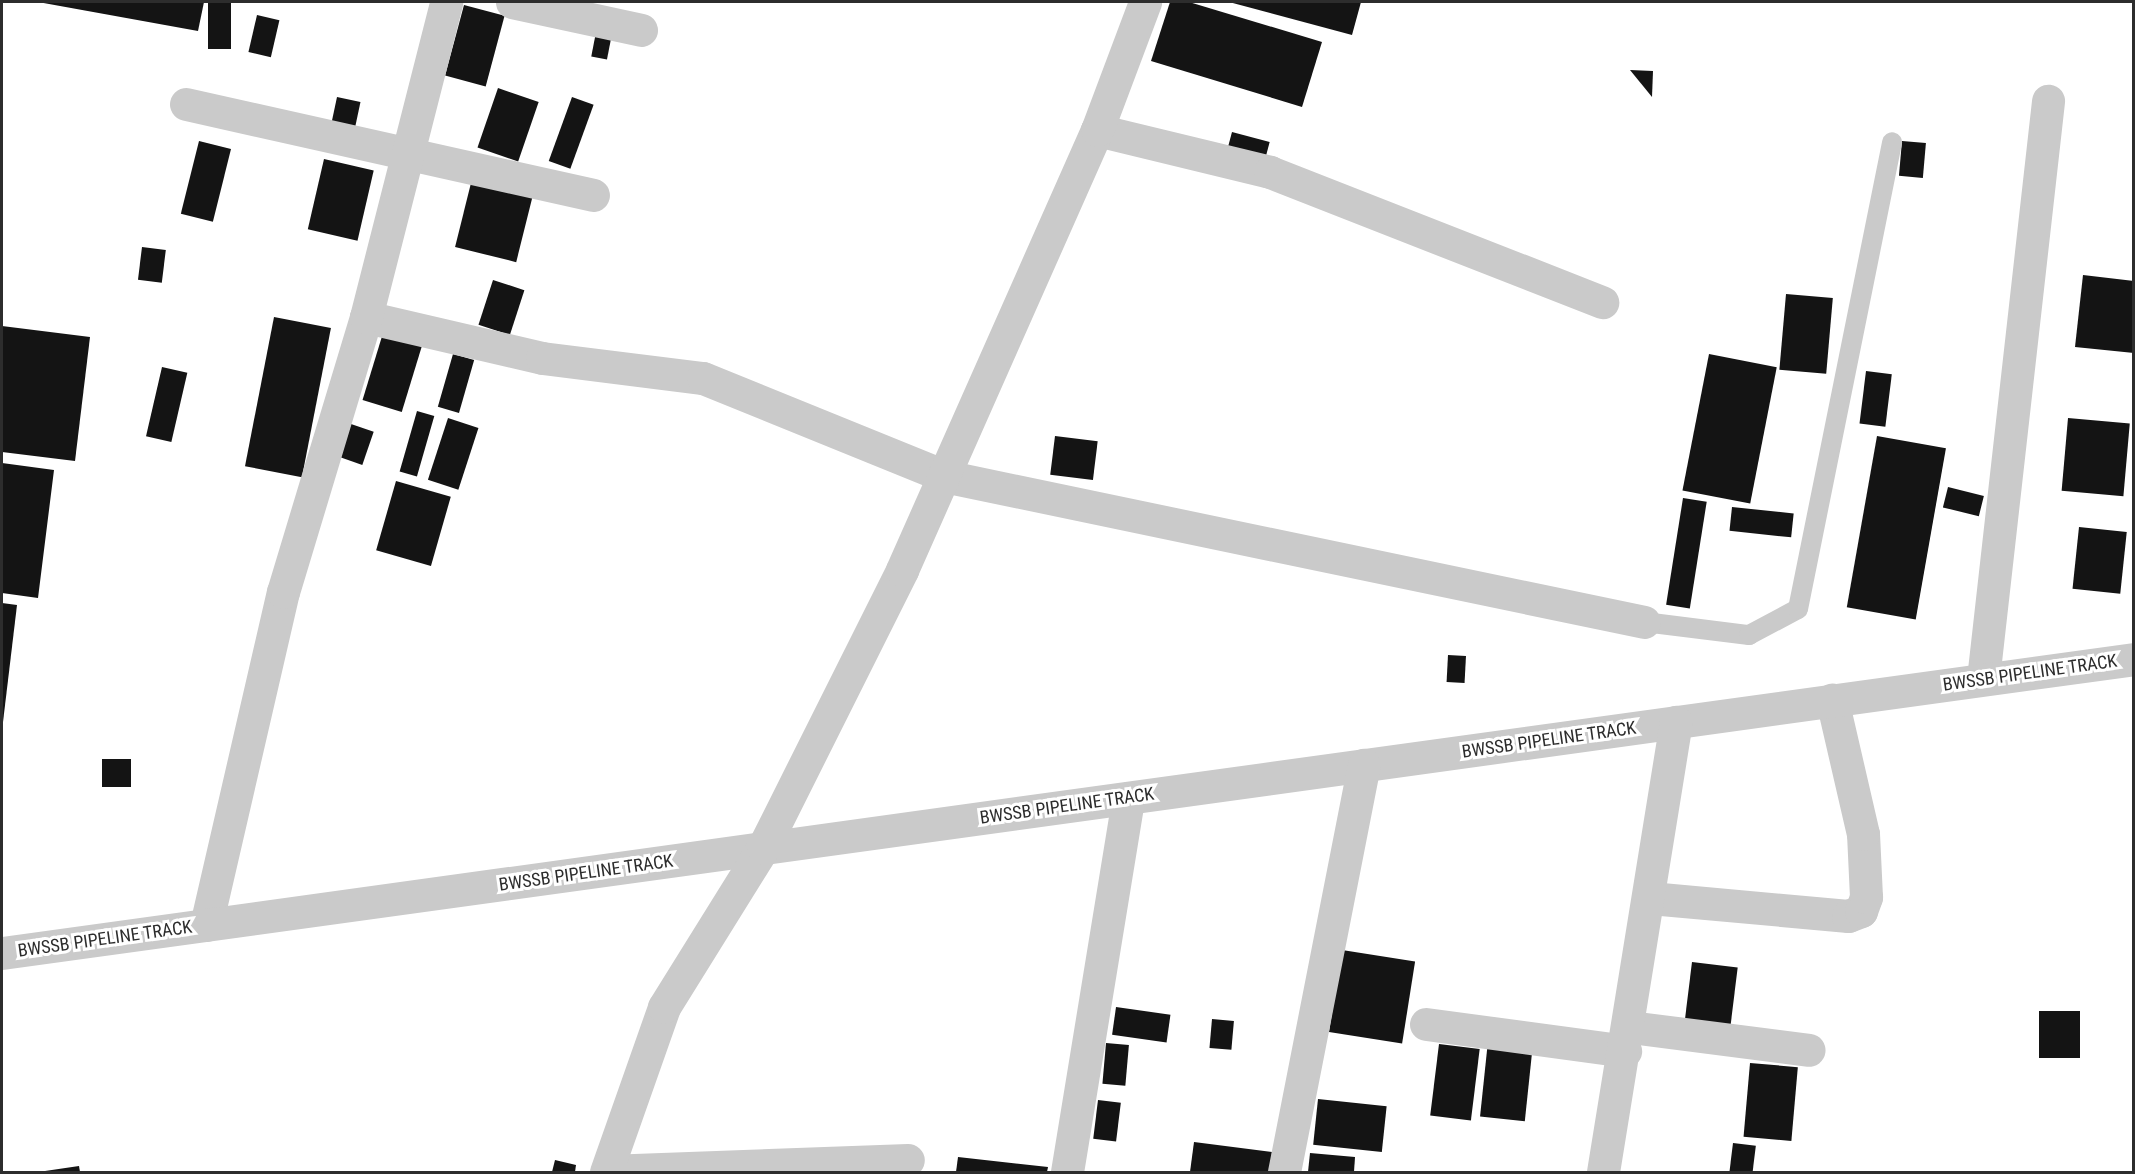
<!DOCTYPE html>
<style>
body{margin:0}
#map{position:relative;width:2135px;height:1174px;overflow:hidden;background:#fff;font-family:"Roboto Condensed",sans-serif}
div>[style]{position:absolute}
.building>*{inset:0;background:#141414;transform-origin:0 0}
.service>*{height:20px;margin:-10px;padding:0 10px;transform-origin:10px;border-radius:10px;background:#cacaca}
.minor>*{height:33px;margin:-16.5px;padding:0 16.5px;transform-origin:16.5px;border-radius:16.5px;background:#cacaca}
.tertiary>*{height:33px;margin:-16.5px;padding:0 16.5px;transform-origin:16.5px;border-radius:16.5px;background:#cacaca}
span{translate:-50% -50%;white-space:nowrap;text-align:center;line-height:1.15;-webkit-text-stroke:6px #fff;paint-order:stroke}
.street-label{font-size:18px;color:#2d2d2d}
.frame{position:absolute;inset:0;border:3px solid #2d2d2d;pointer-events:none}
</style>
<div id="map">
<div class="building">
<i style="clip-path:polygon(38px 2px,204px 2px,198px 31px)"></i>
<i style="left:208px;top:2px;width:23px;height:47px"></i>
<i style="clip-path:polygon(1170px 2px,1189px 2px,1322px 42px,1302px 107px,1151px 61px)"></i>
<i style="clip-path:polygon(1229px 2px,1361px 2px,1352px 35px)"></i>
<i style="left:464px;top:5px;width:42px;height:73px;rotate:15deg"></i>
<i style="left:257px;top:15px;width:23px;height:38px;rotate:13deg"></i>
<i style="left:597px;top:27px;width:16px;height:30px;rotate:11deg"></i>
<i style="clip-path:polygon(1630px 70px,1653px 71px,1652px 97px)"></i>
<i style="left:498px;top:88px;width:43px;height:63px;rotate:19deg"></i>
<i style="left:337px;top:97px;width:24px;height:38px;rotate:12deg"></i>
<i style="left:572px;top:97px;width:23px;height:68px;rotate:20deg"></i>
<i style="left:1232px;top:132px;width:39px;height:18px;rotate:15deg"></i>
<i style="left:199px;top:141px;width:33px;height:75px;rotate:14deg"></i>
<i style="left:1902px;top:141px;width:24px;height:35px;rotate:5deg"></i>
<i style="left:324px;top:159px;width:51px;height:72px;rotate:13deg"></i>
<i style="left:472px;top:179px;width:63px;height:70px;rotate:14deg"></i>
<i style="left:142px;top:247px;width:24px;height:33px;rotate:7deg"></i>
<i style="clip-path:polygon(2083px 275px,2134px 281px,2134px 353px,2075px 347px)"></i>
<i style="left:493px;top:280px;width:33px;height:47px;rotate:18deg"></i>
<i style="left:1786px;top:294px;width:47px;height:76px;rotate:5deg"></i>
<i style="left:274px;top:317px;width:58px;height:152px;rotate:11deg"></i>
<i style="clip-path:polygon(2px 326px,90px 337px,75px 461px,2px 452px)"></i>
<i style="left:383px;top:333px;width:41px;height:70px;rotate:17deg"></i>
<i style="left:453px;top:354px;width:22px;height:55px;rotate:16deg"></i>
<i style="left:1709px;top:354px;width:69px;height:139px;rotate:11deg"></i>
<i style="left:162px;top:367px;width:26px;height:71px;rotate:13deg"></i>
<i style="left:1866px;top:371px;width:26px;height:53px;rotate:7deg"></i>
<i style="left:417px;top:411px;width:18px;height:63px;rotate:16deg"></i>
<i style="left:448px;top:418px;width:32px;height:65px;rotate:18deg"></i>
<i style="left:2068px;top:418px;width:62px;height:73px;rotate:5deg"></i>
<i style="left:351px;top:424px;width:24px;height:35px;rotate:19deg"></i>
<i style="left:1055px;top:436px;width:43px;height:39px;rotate:7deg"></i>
<i style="left:1877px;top:436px;width:70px;height:174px;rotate:10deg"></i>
<i style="clip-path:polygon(2px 463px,54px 470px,38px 598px,2px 593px)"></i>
<i style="left:396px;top:481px;width:57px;height:72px;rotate:16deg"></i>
<i style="left:1948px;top:487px;width:37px;height:21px;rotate:14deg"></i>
<i style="left:1683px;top:498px;width:24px;height:108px;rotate:9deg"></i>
<i style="left:1732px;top:507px;width:62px;height:24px;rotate:6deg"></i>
<i style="left:2079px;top:527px;width:48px;height:62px;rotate:6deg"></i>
<i style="clip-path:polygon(2px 603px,17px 605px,3px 722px,2px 722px)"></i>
<i style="left:1448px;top:655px;width:18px;height:27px;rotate:3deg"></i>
<i style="left:102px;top:759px;width:29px;height:28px"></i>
<i style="left:1342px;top:950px;width:74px;height:83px;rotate:9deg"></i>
<i style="left:1692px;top:962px;width:46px;height:61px;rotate:7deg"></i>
<i style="left:1116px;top:1007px;width:55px;height:28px;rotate:8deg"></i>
<i style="left:2039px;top:1011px;width:41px;height:47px"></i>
<i style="left:1212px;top:1019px;width:22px;height:29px;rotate:5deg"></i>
<i style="left:1488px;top:1041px;width:45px;height:76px;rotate:6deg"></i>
<i style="left:1106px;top:1043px;width:23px;height:41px;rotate:5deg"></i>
<i style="left:1439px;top:1044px;width:41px;height:72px;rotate:7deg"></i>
<i style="left:1750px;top:1063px;width:48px;height:74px;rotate:5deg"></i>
<i style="left:1318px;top:1099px;width:69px;height:46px;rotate:6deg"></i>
<i style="left:1098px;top:1100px;width:23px;height:39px;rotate:7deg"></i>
<i style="clip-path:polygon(1194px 1142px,1272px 1152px,1270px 1172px,1190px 1172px)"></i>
<i style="left:1733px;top:1143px;width:23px;height:29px;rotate:7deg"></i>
<i style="clip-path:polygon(1310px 1153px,1355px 1157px,1354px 1172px,1308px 1172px)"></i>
<i style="clip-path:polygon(958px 1157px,1048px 1167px,1047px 1172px,956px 1172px)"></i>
<i style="clip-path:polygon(555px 1160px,576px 1165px,575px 1172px,552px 1172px)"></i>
<i style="clip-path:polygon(79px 1166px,80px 1172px,45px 1172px,45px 1171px)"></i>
</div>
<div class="service">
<i style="left:1644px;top:622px;width:106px;rotate:7.1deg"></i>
<i style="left:1749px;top:635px;width:55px;rotate:-28deg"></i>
<i style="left:1798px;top:609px;width:476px;rotate:-78.6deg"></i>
</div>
<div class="minor">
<i style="left:512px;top:2px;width:132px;rotate:12.2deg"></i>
<i style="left:186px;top:104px;width:417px;rotate:12.6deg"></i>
<i style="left:1097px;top:130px;width:178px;rotate:13.6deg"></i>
<i style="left:1270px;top:172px;width:357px;rotate:21.4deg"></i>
<i style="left:366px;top:317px;width:181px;rotate:13.1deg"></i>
<i style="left:542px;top:358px;width:162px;rotate:7.1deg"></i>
<i style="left:703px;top:378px;width:260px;rotate:22.1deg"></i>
<i style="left:944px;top:476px;width:715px;rotate:11.78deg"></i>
<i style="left:1983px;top:679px;width:582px;rotate:-83.58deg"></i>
<i style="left:1650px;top:898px;width:199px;rotate:5.2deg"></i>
<i style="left:1848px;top:916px;width:14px;rotate:-21deg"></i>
<i style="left:1861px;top:911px;width:15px;rotate:-70deg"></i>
<i style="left:1866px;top:897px;width:63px;rotate:-92.7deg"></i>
<i style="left:1863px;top:834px;width:138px;rotate:-103deg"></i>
<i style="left:206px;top:925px;width:342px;rotate:-77deg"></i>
<i style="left:283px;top:592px;width:287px;rotate:-73.2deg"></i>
<i style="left:366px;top:317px;width:325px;rotate:-75.7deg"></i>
<i style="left:2px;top:953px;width:2152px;rotate:-7.85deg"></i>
<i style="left:1426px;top:1024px;width:201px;rotate:7.7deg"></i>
<i style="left:1630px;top:1027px;width:180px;rotate:7.3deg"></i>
<i style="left:607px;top:1171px;width:301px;rotate:-2.1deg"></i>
<i style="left:1067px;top:1172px;width:379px;rotate:-80.7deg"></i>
<i style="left:1284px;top:1172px;width:415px;rotate:-78.9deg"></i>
<i style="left:1603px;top:1172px;width:456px;rotate:-80.8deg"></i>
</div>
<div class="tertiary">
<i style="left:606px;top:1172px;width:175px;rotate:-70.6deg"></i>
<i style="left:664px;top:1007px;width:187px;rotate:-58.1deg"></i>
<i style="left:763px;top:848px;width:311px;rotate:-63.4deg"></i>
<i style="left:902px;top:570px;width:481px;rotate:-66.1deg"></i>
<i style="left:1097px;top:130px;width:137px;rotate:-69.4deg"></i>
</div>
<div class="street-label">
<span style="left:2030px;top:673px;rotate:-8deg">BWSSB PIPELINE TRACK</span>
<span style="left:1549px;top:740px;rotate:-8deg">BWSSB PIPELINE TRACK</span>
<span style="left:1067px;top:806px;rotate:-8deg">BWSSB PIPELINE TRACK</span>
<span style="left:586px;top:873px;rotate:-8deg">BWSSB PIPELINE TRACK</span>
<span style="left:105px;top:939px;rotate:-8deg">BWSSB PIPELINE TRACK</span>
</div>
<div class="frame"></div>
</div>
